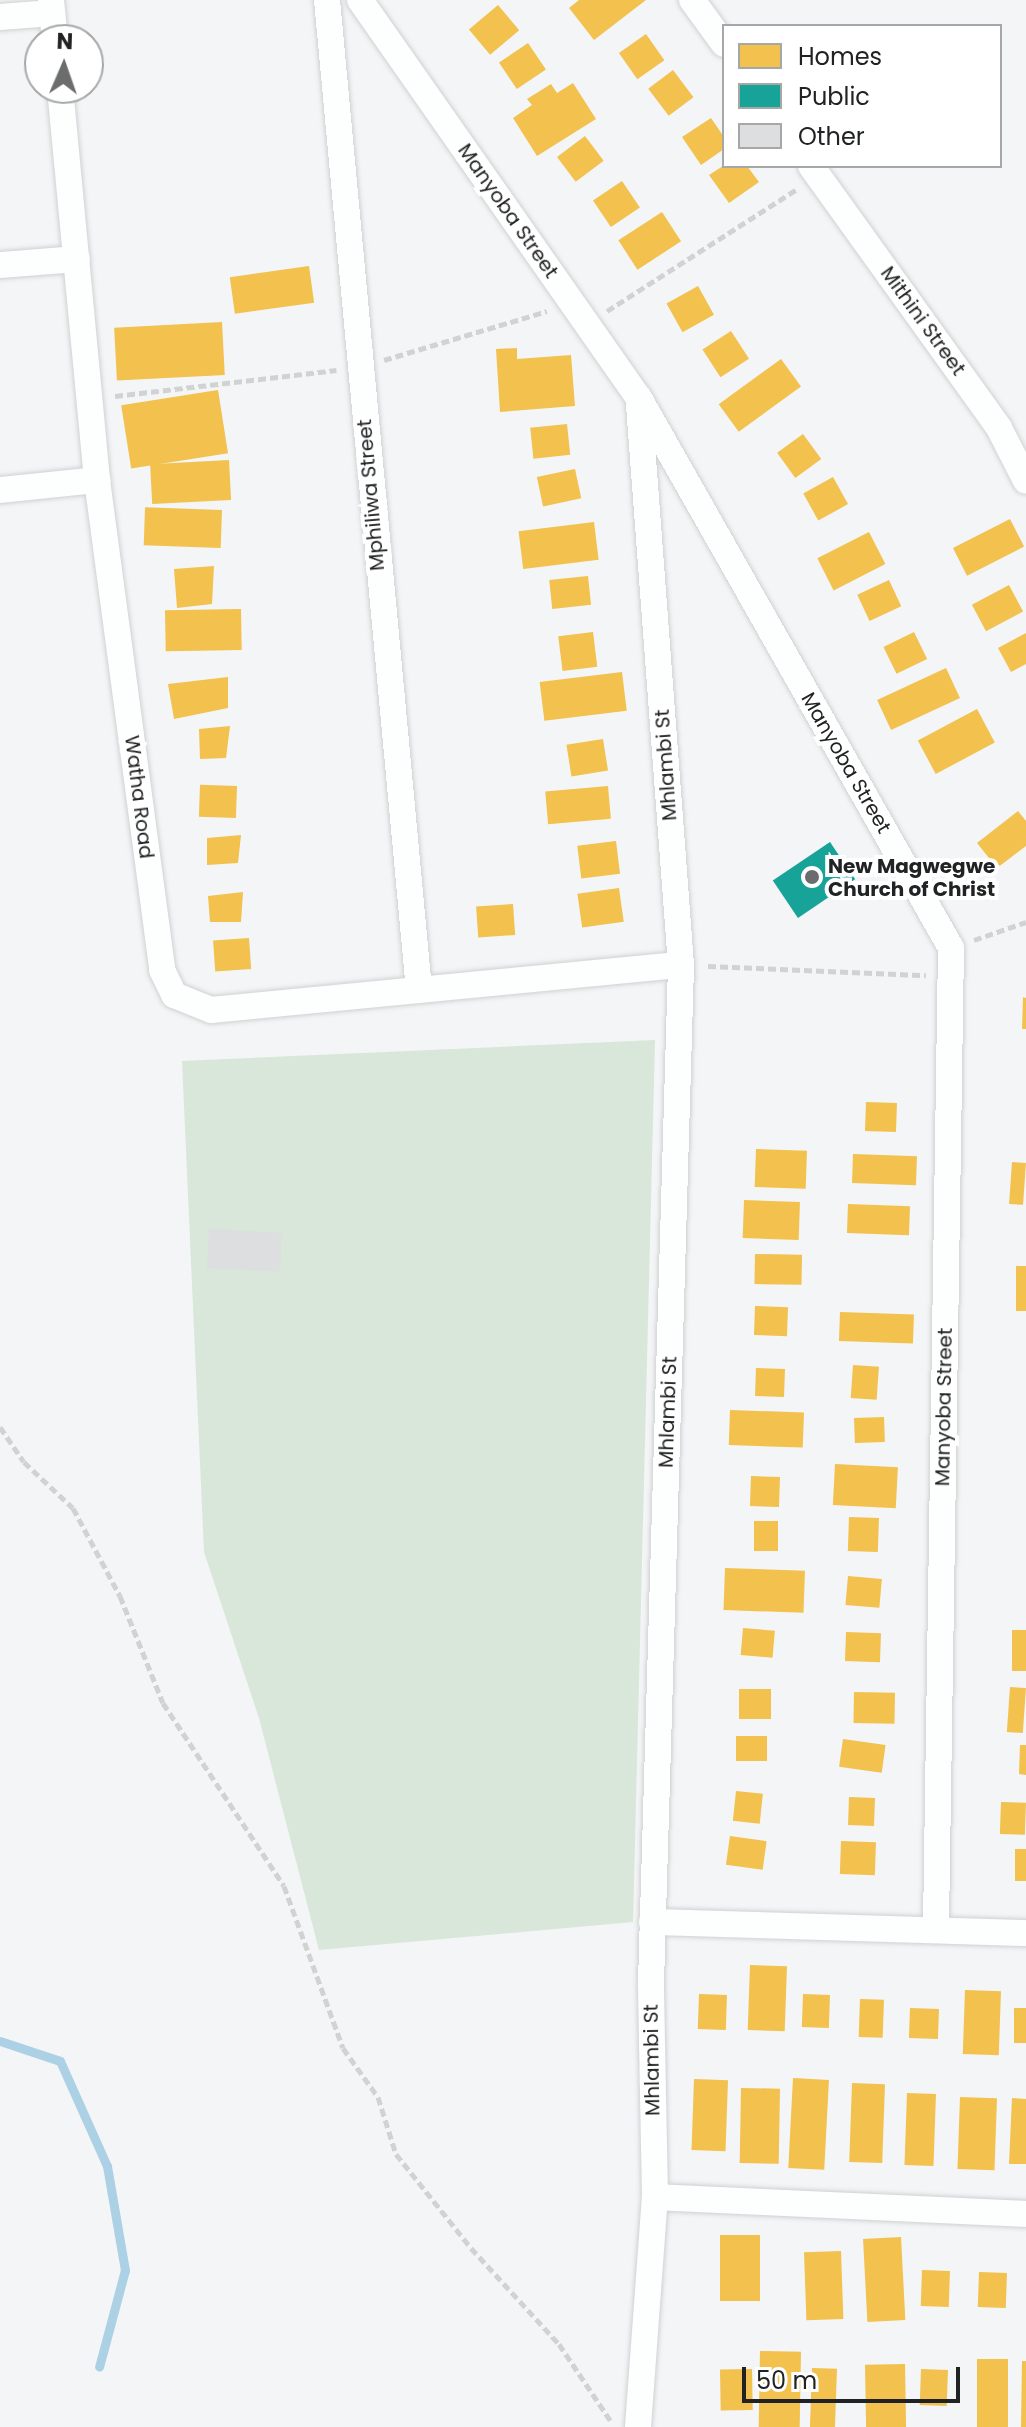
<!DOCTYPE html>
<style>
body{margin:0}
#map{position:relative;width:1026px;height:2427px;overflow:hidden;background:#f3f5f7;font-family:Poppins,sans-serif}
div>[style]{position:absolute}
.green>*{inset:0;background:#d8e7d9}
.homes>*{inset:0;background:#f2c14e;transform-origin:0 0}
.public>*{inset:0;background:#17a398;transform-origin:0 0}
.stream>*{height:9px;margin:-4.5px;padding:0 4.5px;transform-origin:4.5px;border-radius:4.5px;background:#acd1e5}
.building>*{inset:0;background:#dddee0;transform-origin:0 0}
.path>*{height:5px;margin-top:-2.5px;transform-origin:0;background:repeating-linear-gradient(90deg,#d1d2d3 0 8px,transparent 0 12px)}
.roads{filter:drop-shadow(0 0 2px #d0d1d3) drop-shadow(0 0 2px #d0d1d3)}
.street>*{height:26px;margin:-13px;padding:0 13px;transform-origin:13px;border-radius:13px;background:#fdfefe}
.dots>*{width:22px;height:22px;translate:-50% -50%;box-sizing:border-box;border:4px solid #fff;border-radius:50%}
span{translate:-50% -50%;white-space:nowrap;text-align:center;line-height:1.15;-webkit-text-stroke:8px #fff;paint-order:stroke}
.street-label{font-size:20px;color:#212223}
.poi-label{font-size:20px;color:#212223;font-weight:700}
.left{translate:0 -50%;text-align:left}
.legend{position:absolute;left:722px;top:24px;width:280px;height:144px;box-sizing:border-box;background:#fff;border:2px solid #a6a7a7;margin:0;padding:10px 14px;list-style:none;font-size:24px;color:#212223}
.legend li{display:flex;align-items:center;gap:16px;height:40px}
.legend b{width:40px;border:2px solid #a6a7a7}
.north{position:absolute;left:24px;top:24px;width:80px;height:80px;box-sizing:border-box;background:#fff;border:2px solid #a6a7a7;border-radius:50%;rotate:2deg;font-size:22px;font-weight:700;line-height:32px;text-align:center;color:#212223}
.north::after{content:'';display:block;margin:auto;width:28px;height:36px;background:#6a6c6d;clip-path:polygon(50% 0,100% 100%,50% 72%,0 100%)}
.scale{position:absolute;left:742px;top:2367px;width:218px;height:36px;box-sizing:border-box;border:4px solid #212223;border-top:0;padding-left:10px;font-size:24px;line-height:28px;white-space:nowrap;color:#212223;-webkit-text-stroke:6px #fff;paint-order:stroke}
</style>
<div id="map">
<div class="green">
<i style="clip-path:polygon(655px 1040px,633px 1922px,319px 1950px,259px 1718px,204px 1552px,182px 1061px)"></i>
</div>
<div class="homes">
<i style="clip-path:polygon(579px 0,646px 0,594px 40px,569px 8px)"></i>
<i style="left:498px;top:5px;width:33px;height:38px;rotate:50deg"></i>
<i style="left:646px;top:34px;width:32px;height:33px;rotate:55deg"></i>
<i style="left:528px;top:43px;width:32px;height:35px;rotate:56deg"></i>
<i style="left:673px;top:70px;width:34px;height:31px;rotate:53deg"></i>
<i style="clip-path:polygon(573px 83px,596px 119px,537px 156px,513px 118px,532px 105px,527px 99px,551px 84px,557px 93px)"></i>
<i style="clip-path:polygon(711px 118px,724px 137px,724px 149px,701px 165px,682px 137px)"></i>
<i style="left:585px;top:136px;width:31px;height:35px;rotate:53deg"></i>
<i style="clip-path:polygon(723px 166px,747px 166px,759px 182px,729px 203px,709px 175px)"></i>
<i style="left:622px;top:181px;width:32px;height:35px;rotate:56deg"></i>
<i style="left:662px;top:212px;width:35px;height:52px;rotate:57deg"></i>
<i style="left:309px;top:266px;width:37px;height:80px;rotate:82deg"></i>
<i style="left:698px;top:286px;width:33px;height:36px;rotate:61deg"></i>
<i style="left:222px;top:322px;width:53px;height:108px;rotate:87deg"></i>
<i style="left:731px;top:331px;width:33px;height:34px;rotate:57deg"></i>
<i style="clip-path:polygon(517px 348px,517px 359px,571px 355px,575px 406px,500px 412px,496px 349px)"></i>
<i style="left:781px;top:359px;width:34px;height:77px;rotate:54deg"></i>
<i style="left:218px;top:390px;width:64px;height:98px;rotate:81deg"></i>
<i style="left:567px;top:424px;width:31px;height:37px;rotate:84deg"></i>
<i style="left:803px;top:434px;width:31px;height:32px;rotate:54deg"></i>
<i style="left:229px;top:460px;width:40px;height:79px;rotate:87deg"></i>
<i style="left:575px;top:469px;width:30px;height:39px;rotate:78deg"></i>
<i style="left:833px;top:477px;width:31px;height:34px;rotate:61deg"></i>
<i style="left:222px;top:510px;width:38px;height:77px;rotate:92deg"></i>
<i style="left:1010px;top:519px;width:31px;height:64px;rotate:63deg"></i>
<i style="left:594px;top:522px;width:38px;height:76px;rotate:83deg"></i>
<i style="left:869px;top:532px;width:36px;height:58px;rotate:63deg"></i>
<i style="clip-path:polygon(214px 566px,212px 604px,177px 608px,174px 569px)"></i>
<i style="left:588px;top:576px;width:29px;height:39px;rotate:84deg"></i>
<i style="left:889px;top:580px;width:29px;height:35px;rotate:65deg"></i>
<i style="left:1009px;top:585px;width:30px;height:42px;rotate:62deg"></i>
<i style="left:241px;top:609px;width:41px;height:76px;rotate:89deg"></i>
<i style="left:593px;top:632px;width:35px;height:35px;rotate:83deg"></i>
<i style="left:914px;top:632px;width:30px;height:34px;rotate:64deg"></i>
<i style="clip-path:polygon(1026px 633px,1026px 664px,1011px 672px,998px 648px)"></i>
<i style="left:946px;top:668px;width:33px;height:76px;rotate:65deg"></i>
<i style="left:622px;top:672px;width:39px;height:83px;rotate:83deg"></i>
<i style="clip-path:polygon(228px 677px,228px 708px,174px 719px,168px 684px)"></i>
<i style="left:977px;top:709px;width:38px;height:67px;rotate:62deg"></i>
<i style="clip-path:polygon(230px 726px,226px 758px,200px 759px,199px 729px)"></i>
<i style="left:603px;top:739px;width:32px;height:37px;rotate:81deg"></i>
<i style="left:237px;top:786px;width:32px;height:37px;rotate:92deg"></i>
<i style="left:608px;top:786px;width:33px;height:63px;rotate:85deg"></i>
<i style="clip-path:polygon(1018px 811px,1026px 821px,1026px 846px,997px 868px,977px 843px)"></i>
<i style="clip-path:polygon(241px 835px,238px 863px,207px 865px,207px 838px)"></i>
<i style="left:616px;top:841px;width:33px;height:39px;rotate:83deg"></i>
<i style="left:619px;top:888px;width:34px;height:42px;rotate:82deg"></i>
<i style="clip-path:polygon(243px 892px,241px 922px,210px 922px,208px 896px)"></i>
<i style="left:513px;top:904px;width:31px;height:37px;rotate:86deg"></i>
<i style="left:249px;top:938px;width:31px;height:36px;rotate:86deg"></i>
<i style="clip-path:polygon(1023px 997px,1026px 998px,1026px 1029px,1022px 1029px)"></i>
<i style="left:866px;top:1102px;width:31px;height:29px;rotate:2deg"></i>
<i style="left:756px;top:1149px;width:51px;height:38px;rotate:2deg"></i>
<i style="left:853px;top:1154px;width:64px;height:29px;rotate:2deg"></i>
<i style="left:1012px;top:1162px;width:14px;height:42px;rotate:4deg"></i>
<i style="left:744px;top:1200px;width:56px;height:38px;rotate:2deg"></i>
<i style="left:848px;top:1204px;width:62px;height:29px;rotate:2deg"></i>
<i style="left:755px;top:1254px;width:47px;height:30px;rotate:1deg"></i>
<i style="left:1016px;top:1266px;width:10px;height:45px"></i>
<i style="left:755px;top:1306px;width:33px;height:29px;rotate:2deg"></i>
<i style="left:840px;top:1312px;width:74px;height:29px;rotate:2deg"></i>
<i style="left:853px;top:1365px;width:26px;height:33px;rotate:4deg"></i>
<i style="left:756px;top:1368px;width:29px;height:28px;rotate:2deg"></i>
<i style="left:730px;top:1410px;width:74px;height:35px;rotate:2deg"></i>
<i style="left:884px;top:1417px;width:25px;height:30px;rotate:88deg"></i>
<i style="left:835px;top:1464px;width:63px;height:41px;rotate:3deg"></i>
<i style="left:751px;top:1476px;width:29px;height:30px;rotate:2deg"></i>
<i style="left:849px;top:1517px;width:30px;height:34px;rotate:2deg"></i>
<i style="left:754px;top:1521px;width:24px;height:30px"></i>
<i style="left:725px;top:1568px;width:80px;height:42px;rotate:2deg"></i>
<i style="left:848px;top:1576px;width:34px;height:29px;rotate:5deg"></i>
<i style="left:743px;top:1628px;width:32px;height:27px;rotate:5deg"></i>
<i style="left:1012px;top:1630px;width:14px;height:41px"></i>
<i style="left:846px;top:1632px;width:35px;height:29px;rotate:2deg"></i>
<i style="left:1010px;top:1687px;width:16px;height:45px;rotate:4deg"></i>
<i style="left:739px;top:1689px;width:32px;height:30px"></i>
<i style="left:854px;top:1692px;width:41px;height:31px;rotate:1deg"></i>
<i style="left:736px;top:1736px;width:31px;height:25px"></i>
<i style="left:843px;top:1739px;width:43px;height:28px;rotate:8deg"></i>
<i style="clip-path:polygon(1020px 1745px,1026px 1745px,1026px 1775px,1019px 1774px)"></i>
<i style="left:736px;top:1791px;width:27px;height:30px;rotate:6deg"></i>
<i style="left:849px;top:1797px;width:26px;height:28px;rotate:2deg"></i>
<i style="left:1001px;top:1802px;width:25px;height:32px;rotate:2deg"></i>
<i style="left:730px;top:1836px;width:37px;height:29px;rotate:8deg"></i>
<i style="left:841px;top:1841px;width:35px;height:33px;rotate:2deg"></i>
<i style="left:1015px;top:1849px;width:11px;height:32px"></i>
<i style="left:750px;top:1965px;width:37px;height:65px;rotate:2deg"></i>
<i style="left:965px;top:1990px;width:36px;height:64px;rotate:2deg"></i>
<i style="left:699px;top:1994px;width:28px;height:35px;rotate:2deg"></i>
<i style="left:803px;top:1994px;width:27px;height:33px;rotate:2deg"></i>
<i style="left:860px;top:1999px;width:24px;height:38px;rotate:2deg"></i>
<i style="left:910px;top:2008px;width:29px;height:30px;rotate:2deg"></i>
<i style="left:1014px;top:2008px;width:12px;height:35px"></i>
<i style="left:793px;top:2078px;width:36px;height:90px;rotate:3deg"></i>
<i style="left:694px;top:2079px;width:34px;height:71px;rotate:2deg"></i>
<i style="left:852px;top:2083px;width:33px;height:79px;rotate:2deg"></i>
<i style="left:741px;top:2088px;width:39px;height:75px;rotate:1deg"></i>
<i style="left:907px;top:2093px;width:29px;height:72px;rotate:2deg"></i>
<i style="left:960px;top:2097px;width:37px;height:72px;rotate:2deg"></i>
<i style="clip-path:polygon(1012px 2098px,1026px 2099px,1026px 2164px,1009px 2164px)"></i>
<i style="left:720px;top:2235px;width:40px;height:66px"></i>
<i style="left:901px;top:2237px;width:83px;height:38px;rotate:87deg"></i>
<i style="left:841px;top:2251px;width:68px;height:37px;rotate:88deg"></i>
<i style="left:922px;top:2270px;width:28px;height:36px;rotate:2deg"></i>
<i style="left:979px;top:2272px;width:28px;height:35px;rotate:2deg"></i>
<i style="left:760px;top:2351px;width:41px;height:76px;rotate:1deg"></i>
<i style="left:977px;top:2359px;width:31px;height:68px"></i>
<i style="clip-path:polygon(1022px 2361px,1026px 2361px,1026px 2427px,1021px 2427px)"></i>
<i style="left:905px;top:2364px;width:63px;height:40px;rotate:89deg"></i>
<i style="left:812px;top:2368px;width:25px;height:59px;rotate:2deg"></i>
<i style="left:752px;top:2369px;width:41px;height:32px;rotate:89deg"></i>
<i style="left:921px;top:2369px;width:27px;height:36px;rotate:2deg"></i>
</div>
<div class="public">
<i style="left:830px;top:842px;width:45px;height:69px;rotate:56deg"></i>
</div>
<div class="stream">
<i style="left:0;top:2041px;width:63px;rotate:18.4deg"></i>
<i style="left:60px;top:2061px;width:115px;rotate:65.9deg"></i>
<i style="left:107px;top:2166px;width:106px;rotate:80.2deg"></i>
<i style="left:125px;top:2270px;width:100px;rotate:105deg"></i>
</div>
<div class="building">
<i style="left:209px;top:1229px;width:73px;height:39px;rotate:3deg"></i>
</div>
<div class="path">
<i style="left:607px;top:311px;width:226px;rotate:-32.7deg"></i>
<i style="left:384px;top:360px;width:170px;rotate:-16.7deg"></i>
<i style="left:115px;top:396px;width:223px;rotate:-6.7deg"></i>
<i style="left:974px;top:940px;width:55px;rotate:-19.1deg"></i>
<i style="left:708px;top:966px;width:218px;rotate:2.4deg"></i>
<i style="left:0;top:1427px;width:42px;rotate:55.6deg"></i>
<i style="left:24px;top:1462px;width:67px;rotate:43.2deg"></i>
<i style="left:73px;top:1508px;width:100px;rotate:61.9deg"></i>
<i style="left:120px;top:1596px;width:115px;rotate:68.1deg"></i>
<i style="left:163px;top:1703px;width:219px;rotate:56.5deg"></i>
<i style="left:284px;top:1886px;width:172px;rotate:70deg"></i>
<i style="left:343px;top:2048px;width:60px;rotate:54.5deg"></i>
<i style="left:378px;top:2097px;width:60px;rotate:72.5deg"></i>
<i style="left:396px;top:2154px;width:120px;rotate:51.4deg"></i>
<i style="left:471px;top:2248px;width:130px;rotate:47.5deg"></i>
<i style="left:559px;top:2344px;width:92px;rotate:56.1deg"></i>
</div>
<div class="roads">
<div class="street">
<i style="left:51px;top:0;width:40px;rotate:84.3deg"></i>
<i style="left:327px;top:0;width:994px;rotate:84.69deg"></i>
<i style="left:360px;top:0;width:486px;rotate:55deg"></i>
<i style="left:639px;top:398px;width:632px;rotate:60.43deg"></i>
<i style="left:951px;top:948px;width:980px;rotate:90.88deg"></i>
<i style="left:692px;top:0;width:54px;rotate:54deg"></i>
<i style="left:0;top:17px;width:52px;rotate:-4.4deg"></i>
<i style="left:60px;top:88px;width:394px;rotate:84.6deg"></i>
<i style="left:97px;top:480px;width:494px;rotate:82.4deg"></i>
<i style="left:162px;top:970px;width:28px;rotate:64deg"></i>
<i style="left:174px;top:995px;width:40px;rotate:22deg"></i>
<i style="left:211px;top:1010px;width:472px;rotate:-5.5deg"></i>
<i style="left:811px;top:166px;width:322px;rotate:54.3deg"></i>
<i style="left:999px;top:428px;width:59px;rotate:63deg"></i>
<i style="left:0;top:265px;width:77px;rotate:-4.5deg"></i>
<i style="left:0;top:490px;width:98px;rotate:-5.9deg"></i>
<i style="left:652px;top:1922px;width:374px;rotate:1.7deg"></i>
<i style="left:655px;top:2197px;width:371px;rotate:2.6deg"></i>
<i style="left:638px;top:2427px;width:231px;rotate:-85.8deg"></i>
<i style="left:655px;top:2197px;width:214px;rotate:-91.1deg"></i>
<i style="left:651px;top:1983px;width:1018px;rotate:-88.31deg"></i>
<i style="left:681px;top:965px;width:562px;rotate:-94.29deg"></i>
</div>
</div>
<div class="dots">
<i style="left:812px;top:877px;background:#6a6c6d"></i>
</div>
<div class="street-label">
<span style="left:508px;top:211px;rotate:55deg">Manyoba Street</span>
<span style="left:923px;top:321px;rotate:54deg">Mithini Street</span>
<span style="left:371px;top:495px;rotate:-95deg">Mphiliwa Street</span>
<span style="left:846px;top:763px;rotate:60deg">Manyoba Street</span>
<span style="left:666px;top:765px;rotate:-94deg">Mhlambi St</span>
<span style="left:139px;top:797px;rotate:83deg">Watha Road</span>
<span style="left:944px;top:1407px;rotate:-89deg">Manyoba Street</span>
<span style="left:668px;top:1412px;rotate:-88deg">Mhlambi St</span>
<span style="left:652px;top:2060px;rotate:-91deg">Mhlambi St</span>
</div>
<div class="poi-label">
<span class="left" style="left:828px;top:878px">New Magwegwe<br>Church of Christ</span>
</div>
<ul class="legend">
<li><b style="height:22px;background:#f2c14e"></b>Homes</li>
<li><b style="height:22px;background:#17a398"></b>Public</li>
<li><b style="height:22px;background:#dddee0"></b>Other</li>
</ul>
<div class="north">N</div>
<div class="scale">50 m</div>
</div>
